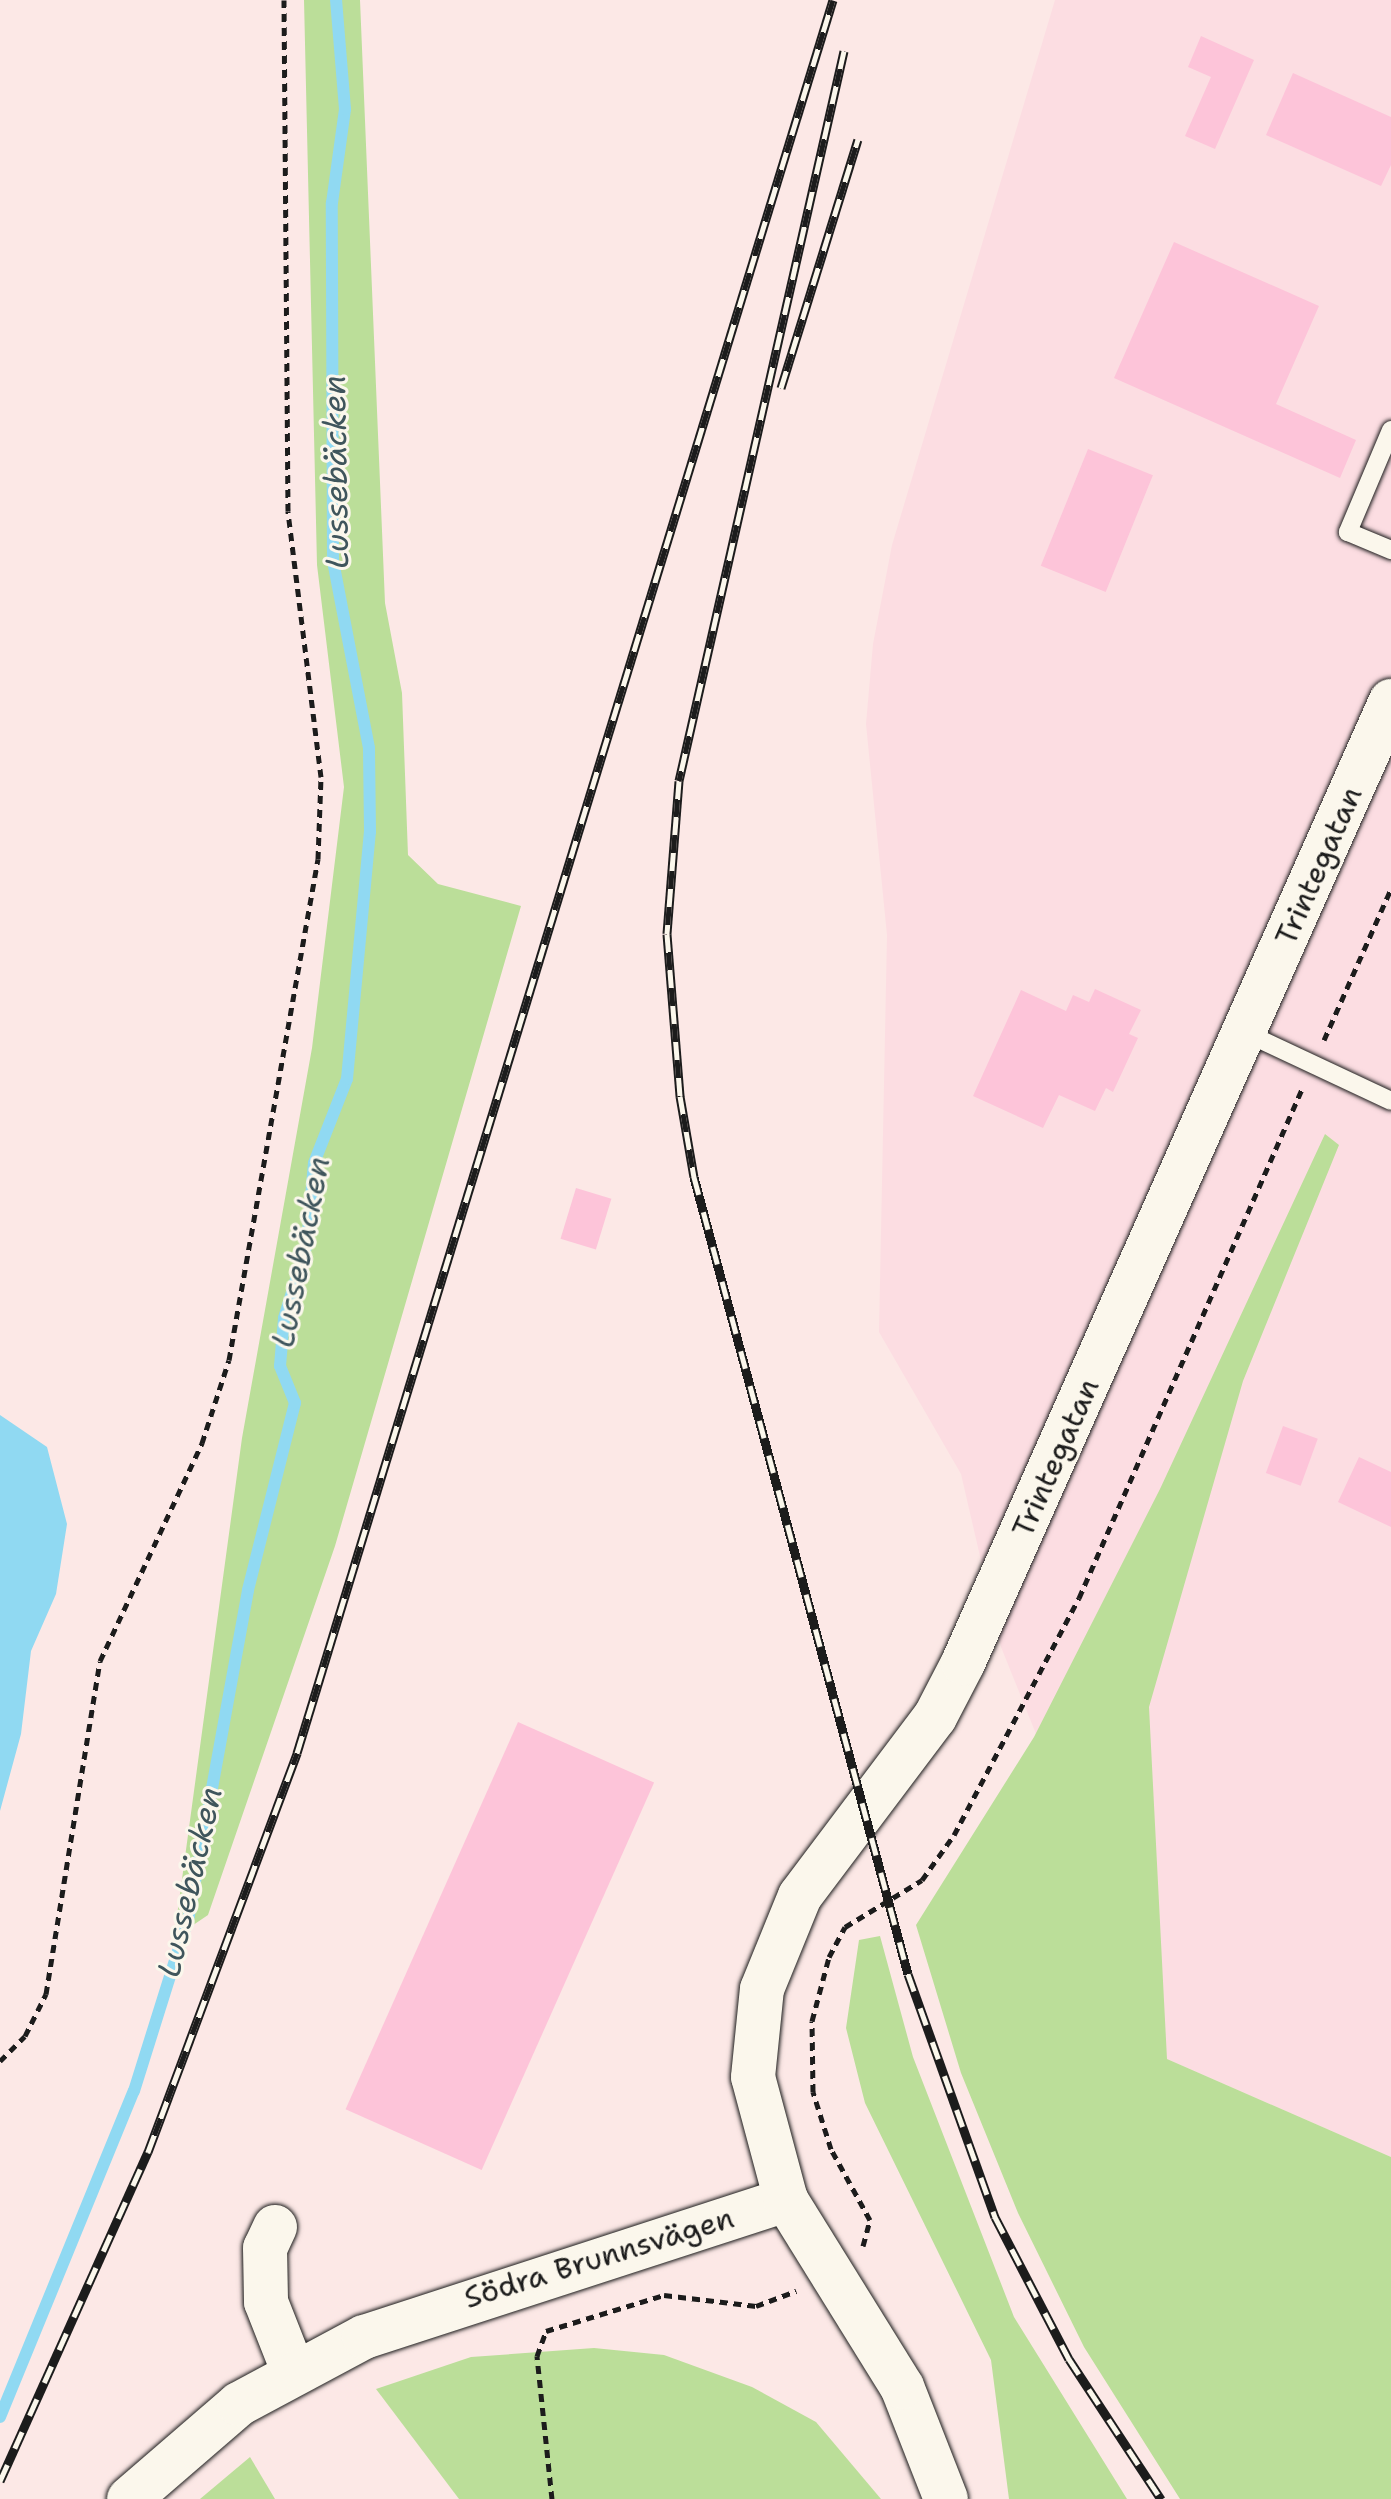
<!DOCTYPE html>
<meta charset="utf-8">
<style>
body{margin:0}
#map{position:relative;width:1391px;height:2499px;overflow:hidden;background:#fce8e6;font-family:"Shantell Sans",sans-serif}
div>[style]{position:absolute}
.built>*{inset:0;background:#fcdde2}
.green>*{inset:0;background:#bbde99}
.water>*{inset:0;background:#90d9f2}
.stream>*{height:12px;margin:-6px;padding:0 6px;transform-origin:6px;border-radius:6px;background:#90d9f2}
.building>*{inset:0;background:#fdc4d9;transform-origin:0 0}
.path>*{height:5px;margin-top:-2.5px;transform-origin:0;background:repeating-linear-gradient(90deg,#1c1c1c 0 8px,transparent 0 14px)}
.roads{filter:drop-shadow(0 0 2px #1c1c1c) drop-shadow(0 0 2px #1c1c1c)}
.service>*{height:18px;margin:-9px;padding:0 9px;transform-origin:9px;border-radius:9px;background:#fbf7ec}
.tertiary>*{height:44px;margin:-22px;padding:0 22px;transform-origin:22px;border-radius:22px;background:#fbf7ec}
.rail>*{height:9px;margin-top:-4.5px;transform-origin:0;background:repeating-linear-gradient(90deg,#fbf7ec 0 18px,#1c1c1c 0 36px);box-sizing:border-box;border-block:2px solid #1c1c1c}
span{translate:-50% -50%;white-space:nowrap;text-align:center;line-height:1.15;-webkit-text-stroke:6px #fbf7ec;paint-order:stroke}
.street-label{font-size:30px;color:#1c1c1c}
.water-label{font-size:32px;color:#3f555c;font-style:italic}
</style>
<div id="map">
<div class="built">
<i style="clip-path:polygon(1055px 0,1391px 0,1391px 2157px,1167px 2059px,1001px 1647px,961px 1474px,879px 1332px,887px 935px,866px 724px,873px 644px,892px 545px)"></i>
</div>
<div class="green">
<i style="clip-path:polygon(304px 0,360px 0,385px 603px,402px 693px,408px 855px,438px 884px,521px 906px,335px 1546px,208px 1915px,174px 1938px,242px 1438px,312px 1048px,344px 787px,317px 565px)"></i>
<i style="clip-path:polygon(1325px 1134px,1339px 1145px,1243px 1381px,1149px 1707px,1167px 2059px,1391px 2157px,1391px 2499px,1180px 2499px,1084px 2347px,1018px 2213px,961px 2073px,916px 1925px,1034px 1737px,1160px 1489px)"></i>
<i style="clip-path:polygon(880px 1936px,913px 2057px,1014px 2317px,1127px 2499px,1009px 2499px,991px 2360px,865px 2103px,846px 2028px,859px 1940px)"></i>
<i style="clip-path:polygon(594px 2348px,664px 2355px,752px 2387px,816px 2422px,881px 2499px,459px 2499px,376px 2389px,471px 2357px)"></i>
<i style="clip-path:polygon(250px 2457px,275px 2499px,200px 2499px)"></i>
</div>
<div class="water">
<i style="clip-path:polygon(0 1415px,47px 1447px,67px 1524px,56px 1594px,31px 1651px,21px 1734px,0 1811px)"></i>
</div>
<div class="stream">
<i style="left:0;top:2417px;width:352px;rotate:-67.7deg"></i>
<i style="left:134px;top:2091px;width:184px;rotate:-72.6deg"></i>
<i style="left:189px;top:1915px;width:330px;rotate:-79.7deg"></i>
<i style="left:248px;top:1590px;width:193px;rotate:-75.9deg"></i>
<i style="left:295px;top:1403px;width:40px;rotate:-112deg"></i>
<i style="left:280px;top:1366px;width:48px;rotate:-85.2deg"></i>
<i style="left:284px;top:1318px;width:77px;rotate:-72.7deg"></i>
<i style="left:307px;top:1244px;width:81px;rotate:-85.1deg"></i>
<i style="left:314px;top:1163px;width:90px;rotate:-68.6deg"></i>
<i style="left:347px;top:1079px;width:248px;rotate:-84.7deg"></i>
<i style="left:370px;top:832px;width:84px;rotate:-90.7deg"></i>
<i style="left:369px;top:748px;width:190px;rotate:-100.9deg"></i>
<i style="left:333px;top:561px;width:358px;rotate:-90.2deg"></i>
<i style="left:332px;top:203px;width:95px;rotate:-82.1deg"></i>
<i style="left:345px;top:109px;width:109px;rotate:-94.7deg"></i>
</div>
<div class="building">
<i style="clip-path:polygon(1201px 36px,1254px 60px,1215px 149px,1185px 136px,1211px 77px,1188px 67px)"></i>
<i style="clip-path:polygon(1293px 73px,1391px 117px,1391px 165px,1381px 186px,1266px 135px)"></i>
<i style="clip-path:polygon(1174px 242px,1319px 306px,1276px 404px,1356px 440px,1340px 478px,1114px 378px)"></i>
<i style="left:1088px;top:449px;width:70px;height:126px;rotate:22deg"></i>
<i style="clip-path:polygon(1095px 989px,1141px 1010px,1129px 1034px,1138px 1038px,1113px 1092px,1106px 1088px,1095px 1111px,1059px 1095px,1043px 1128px,973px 1096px,1021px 990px,1066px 1011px,1073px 995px,1089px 1002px)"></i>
<i style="left:576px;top:1188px;width:37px;height:53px;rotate:17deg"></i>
<i style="left:1283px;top:1426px;width:37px;height:50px;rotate:20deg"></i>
<i style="clip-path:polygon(1359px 1457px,1391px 1472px,1391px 1527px,1338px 1502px)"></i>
<i style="left:518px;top:1722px;width:149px;height:424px;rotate:24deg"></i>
</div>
<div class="path">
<i style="left:1324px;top:1040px;width:165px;rotate:-66.1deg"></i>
<i style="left:0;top:2061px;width:35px;rotate:-45deg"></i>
<i style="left:25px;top:2036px;width:47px;rotate:-63.4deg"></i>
<i style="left:46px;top:1994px;width:337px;rotate:-80.8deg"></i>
<i style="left:100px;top:1661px;width:241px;rotate:-64.9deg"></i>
<i style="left:202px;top:1443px;width:87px;rotate:-72deg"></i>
<i style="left:229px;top:1360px;width:509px;rotate:-79.93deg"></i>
<i style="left:318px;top:859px;width:82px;rotate:-87.9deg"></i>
<i style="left:321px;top:777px;width:268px;rotate:-97.1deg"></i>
<i style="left:288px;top:511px;width:511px;rotate:-90.45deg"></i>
<i style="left:863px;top:2246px;width:27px;rotate:-75deg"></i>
<i style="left:870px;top:2220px;width:81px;rotate:-118.8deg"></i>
<i style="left:831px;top:2149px;width:60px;rotate:-107.5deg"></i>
<i style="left:813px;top:2092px;width:71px;rotate:-90.8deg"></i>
<i style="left:812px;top:2021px;width:66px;rotate:-75.1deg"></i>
<i style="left:829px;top:1957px;width:34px;rotate:-62deg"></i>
<i style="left:845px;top:1927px;width:90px;rotate:-31.4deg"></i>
<i style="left:922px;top:1880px;width:55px;rotate:-54.6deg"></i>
<i style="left:954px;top:1835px;width:268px;rotate:-62.2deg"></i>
<i style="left:1079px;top:1598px;width:556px;rotate:-66.34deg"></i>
<i style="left:552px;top:2499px;width:144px;rotate:-96deg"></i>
<i style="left:537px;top:2356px;width:27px;rotate:-70deg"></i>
<i style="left:546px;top:2331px;width:123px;rotate:-17deg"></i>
<i style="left:664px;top:2295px;width:93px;rotate:6.8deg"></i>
<i style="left:756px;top:2306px;width:43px;rotate:-20.6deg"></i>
</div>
<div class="roads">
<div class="service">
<i style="left:1391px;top:430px;width:111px;rotate:112.9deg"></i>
<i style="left:1348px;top:532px;width:47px;rotate:22.7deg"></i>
<i style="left:1244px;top:1032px;width:162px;rotate:25.1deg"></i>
</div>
<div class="tertiary">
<i style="left:275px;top:2227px;width:23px;rotate:115deg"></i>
<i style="left:265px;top:2248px;width:54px;rotate:88.9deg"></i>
<i style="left:266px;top:2302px;width:76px;rotate:68.5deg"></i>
<i style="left:129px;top:2499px;width:145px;rotate:-40.8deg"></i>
<i style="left:239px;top:2404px;width:142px;rotate:-28.2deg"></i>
<i style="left:364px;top:2337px;width:444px;rotate:-18deg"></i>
<i style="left:946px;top:2499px;width:120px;rotate:-111.4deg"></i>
<i style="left:902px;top:2387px;width:220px;rotate:-121.8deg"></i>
<i style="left:786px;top:2200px;width:127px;rotate:-105deg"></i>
<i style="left:753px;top:2077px;width:88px;rotate:-84.2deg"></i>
<i style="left:762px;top:1989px;width:100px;rotate:-67.8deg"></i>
<i style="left:800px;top:1896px;width:224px;rotate:-53deg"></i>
<i style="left:935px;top:1717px;width:61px;rotate:-62.6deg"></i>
<i style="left:963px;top:1663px;width:1053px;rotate:-66.02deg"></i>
</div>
</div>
<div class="rail">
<i style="left:844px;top:51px;width:748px;rotate:102.74deg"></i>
<i style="left:679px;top:781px;width:153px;rotate:94.5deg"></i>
<i style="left:667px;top:934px;width:163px;rotate:85.4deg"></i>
<i style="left:680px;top:1096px;width:82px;rotate:80.2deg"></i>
<i style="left:694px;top:1177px;width:825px;rotate:74.97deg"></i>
<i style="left:908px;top:1974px;width:258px;rotate:70.3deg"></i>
<i style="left:995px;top:2217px;width:160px;rotate:62.5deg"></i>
<i style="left:1069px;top:2359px;width:168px;rotate:56.7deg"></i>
<i style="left:781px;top:388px;width:260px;rotate:-72.8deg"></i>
<i style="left:0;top:2481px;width:361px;rotate:-65.8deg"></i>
<i style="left:148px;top:2152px;width:426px;rotate:-69.5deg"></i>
<i style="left:297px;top:1753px;width:1833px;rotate:-73deg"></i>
</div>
<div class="street-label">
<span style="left:1319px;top:866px;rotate:-66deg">Trintegatan</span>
<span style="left:1056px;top:1458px;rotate:-66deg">Trintegatan</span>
<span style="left:599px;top:2258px;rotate:-17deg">Södra Brunnsvägen</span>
</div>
<div class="water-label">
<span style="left:336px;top:472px;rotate:-91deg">Lussebäcken</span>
<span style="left:301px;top:1252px;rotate:-79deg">Lussebäcken</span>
<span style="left:190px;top:1882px;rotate:-77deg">Lussebäcken</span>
</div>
</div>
